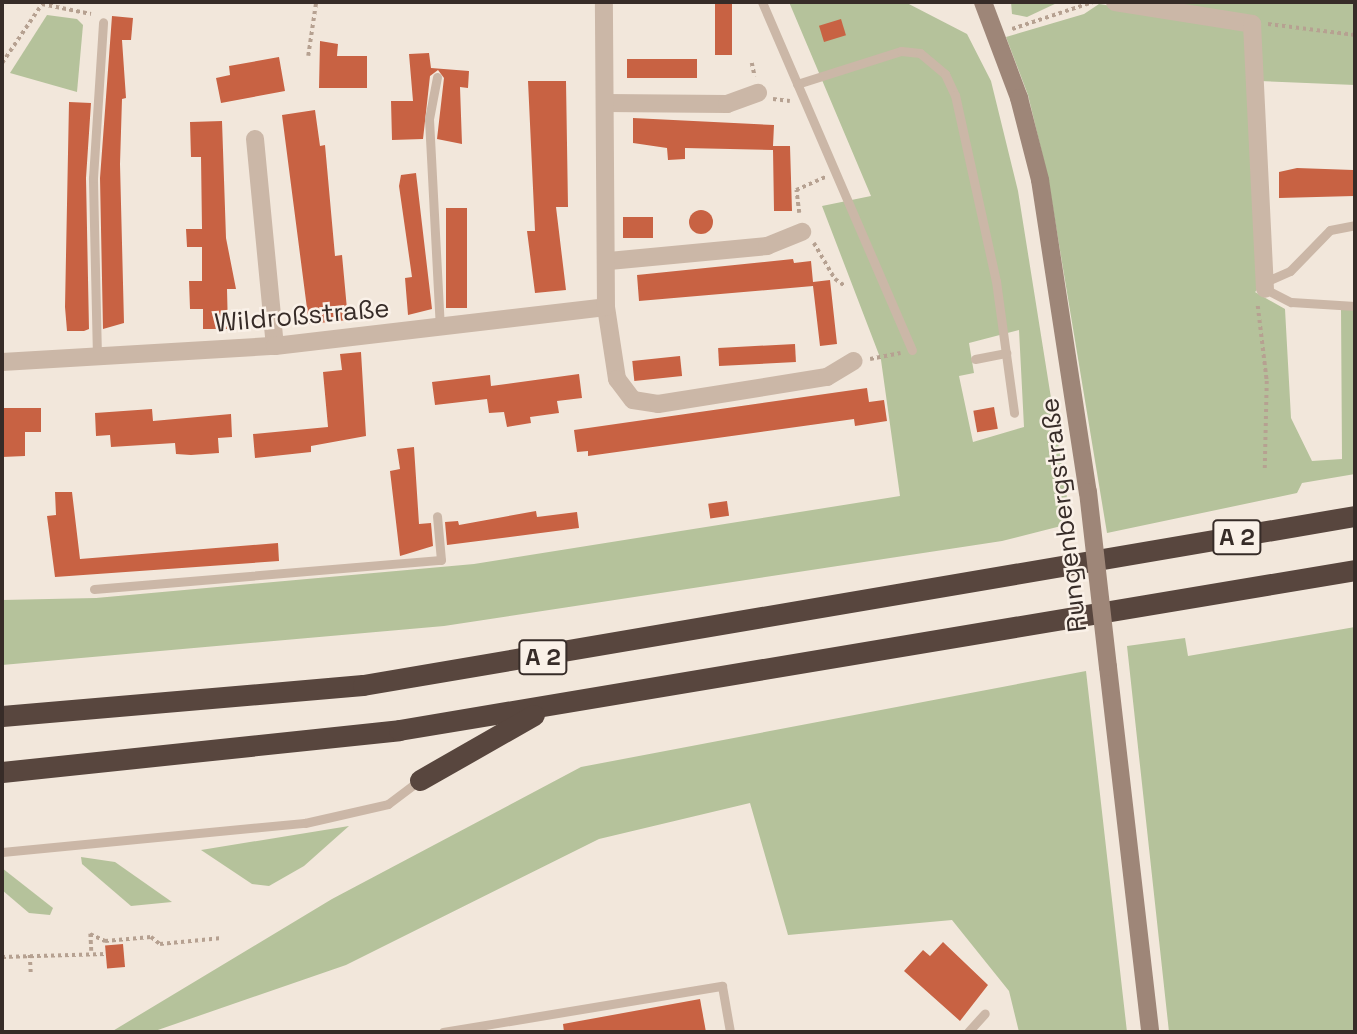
<!DOCTYPE html>
<meta charset="utf-8">
<style>
body{margin:0}
#map{position:relative;width:1357px;height:1034px;overflow:hidden;background:#f2e7db;font-family:"Space Grotesk",sans-serif}
div>[style]{position:absolute}
.green>*{inset:0;background:#b5c29b}
.building>*{inset:0;background:#c86243;transform-origin:0 0}
.round{border-radius:50%}
.path>*{height:3.5px;margin-top:-1.75px;transform-origin:0;background:repeating-linear-gradient(90deg,#b6a191 0 3.5px,transparent 0 7px)}
.lane>*{height:9px;margin:-4.5px;padding:0 4.5px;transform-origin:4.5px;border-radius:4.5px;background:#cbb7a7}
.street>*{height:18px;margin:-9px;padding:0 9px;transform-origin:9px;border-radius:9px;background:#cbb7a7}
.secondary>*{height:18px;margin:-9px;padding:0 9px;transform-origin:9px;border-radius:9px;background:#9e8678}
.highway>*{height:21px;margin:-10.5px;padding:0 10.5px;transform-origin:10.5px;border-radius:10.5px;background:#58463e}
.secondary-bridge>*{height:18px;margin:-9px;padding:0 9px;transform-origin:9px;border-radius:9px;background:#9e8678}
span{translate:-50% -50%;white-space:nowrap;text-align:center;line-height:1.15;-webkit-text-stroke:5px #faf1e8;paint-order:stroke}
.shield-label span{padding:2px 5px;background:#faf1e8;border:2px solid;border-radius:5px;-webkit-text-stroke-width:0}
.shield-label{font-size:24px;color:#372c28;font-weight:700}
.street-label{font-size:26px;color:#372c28}
.frame{position:absolute;inset:0;border:4px solid #372c28;pointer-events:none}
</style>
<div id="map">
<div class="green">
<i style="clip-path:polygon(evenodd,789px 2px,905px 2px,967px 34px,991px 81px,1018px 191px,1070px 517px,1065px 525px,1002px 541px,444px 626px,2px 665px,2px 600px,96px 598px,474px 564px,900px 496px,881px 360px,822px 206px,871px 196px,789px 2px,1019px 330px,1024px 427px,973px 442px,959px 376px,974px 373px,969px 343px,1019px 330px)"></i>
<i style="clip-path:polygon(1011px 2px,1059px 2px,1027px 17px,1012px 14px)"></i>
<i style="clip-path:polygon(1125px 2px,1355px 2px,1355px 85px,1260px 81px,1256px 32px)"></i>
<i style="clip-path:polygon(1099px 4px,1248px 27px,1261px 286px,1255px 292px,1285px 309px,1291px 418px,1312px 461px,1342px 459px,1341px 308px,1355px 309px,1355px 474px,1302px 483px,1297px 493px,1107px 533px,1048px 178px,1028px 95px,1006px 37px,1084px 14px)"></i>
<i style="clip-path:polygon(47px 15px,77px 19px,83px 25px,77px 92px,10px 73px)"></i>
<i style="clip-path:polygon(1355px 627px,1355px 1032px,1169px 1032px,1127px 646px,1185px 638px,1188px 656px)"></i>
<i style="clip-path:polygon(1086px 671px,1127px 1032px,1019px 1032px,1009px 991px,952px 920px,788px 935px,750px 803px,599px 839px,346px 965px,152px 1032px,111px 1032px,332px 899px,581px 767px)"></i>
<i style="clip-path:polygon(349px 826px,304px 866px,269px 886px,252px 884px,201px 850px)"></i>
<i style="clip-path:polygon(81px 857px,115px 862px,172px 902px,131px 906px,82px 864px)"></i>
<i style="clip-path:polygon(2px 868px,53px 908px,50px 915px,29px 913px,2px 890px)"></i>
</div>
<div class="building">
<i style="left:715px;top:2px;width:17px;height:53px"></i>
<i style="clip-path:polygon(112px 16px,133px 18px,131px 40px,122px 40px,126px 98px,122px 99px,120px 164px,124px 323px,103px 329px,100px 178px)"></i>
<i style="left:841px;top:19px;width:17px;height:23px;rotate:73deg"></i>
<i style="clip-path:polygon(320px 41px,338px 44px,337px 56px,367px 56px,367px 88px,319px 88px)"></i>
<i style="clip-path:polygon(429px 53px,431px 68px,469px 71px,468px 88px,460px 87px,462px 144px,437px 139px,444px 78px,438px 70px,430px 76px,423px 139px,392px 140px,391px 101px,413px 101px,409px 54px)"></i>
<i style="clip-path:polygon(279px 57px,285px 91px,221px 103px,216px 78px,230px 75px,229px 66px)"></i>
<i style="left:627px;top:59px;width:70px;height:19px"></i>
<i style="clip-path:polygon(528px 81px,566px 81px,568px 207px,556px 207px,566px 290px,535px 293px,527px 231px,535px 231px)"></i>
<i style="clip-path:polygon(69px 102px,91px 103px,86px 178px,89px 329px,84px 331px,67px 331px,65px 307px)"></i>
<i style="clip-path:polygon(315px 110px,320px 146px,325px 145px,335px 256px,342px 255px,348px 320px,309px 324px,282px 115px)"></i>
<i style="clip-path:polygon(633px 118px,774px 125px,773px 146px,790px 146px,792px 211px,774px 211px,773px 150px,685px 148px,685px 159px,668px 160px,667px 148px,633px 143px)"></i>
<i style="clip-path:polygon(222px 121px,226px 238px,236px 289px,227px 289px,228px 329px,203px 329px,203px 309px,190px 309px,189px 281px,202px 281px,202px 247px,187px 247px,186px 229px,202px 229px,201px 157px,191px 157px,190px 122px)"></i>
<i style="clip-path:polygon(1297px 168px,1353px 170px,1354px 196px,1279px 198px,1279px 172px)"></i>
<i style="clip-path:polygon(416px 173px,432px 309px,408px 315px,405px 278px,412px 277px,399px 186px,401px 175px)"></i>
<i style="left:446px;top:208px;width:21px;height:100px"></i>
<i class="round" style="left:689px;top:210px;width:24px;height:24px"></i>
<i style="left:623px;top:217px;width:30px;height:21px"></i>
<i style="clip-path:polygon(793px 259px,794px 263px,811px 261px,813px 282px,830px 280px,837px 344px,820px 346px,813px 286px,639px 301px,637px 275px)"></i>
<i style="left:795px;top:344px;width:18px;height:77px;rotate:87deg"></i>
<i style="clip-path:polygon(361px 352px,366px 436px,311px 446px,311px 452px,255px 458px,253px 434px,328px 427px,323px 372px,342px 370px,340px 354px)"></i>
<i style="left:680px;top:356px;width:20px;height:48px;rotate:84deg"></i>
<i style="clip-path:polygon(579px 374px,582px 398px,557px 401px,559px 413px,530px 417px,531px 423px,507px 427px,504px 412px,489px 413px,487px 399px,435px 405px,432px 382px,490px 375px,491px 386px)"></i>
<i style="clip-path:polygon(867px 388px,869px 402px,884px 400px,887px 421px,855px 426px,854px 419px,588px 456px,588px 451px,577px 452px,574px 430px)"></i>
<i style="left:994px;top:407px;width:22px;height:21px;rotate:80deg"></i>
<i style="clip-path:polygon(2px 408px,41px 408px,41px 432px,25px 432px,25px 456px,2px 457px)"></i>
<i style="clip-path:polygon(152px 409px,153px 421px,231px 414px,232px 437px,218px 438px,219px 453px,191px 455px,176px 454px,175px 443px,111px 447px,110px 435px,96px 436px,95px 413px)"></i>
<i style="clip-path:polygon(414px 447px,419px 524px,431px 523px,433px 546px,400px 556px,390px 471px,400px 469px,397px 449px)"></i>
<i style="clip-path:polygon(55px 492px,72px 492px,80px 559px,278px 543px,279px 561px,55px 577px,47px 516px,56px 515px)"></i>
<i style="left:727px;top:501px;width:15px;height:19px;rotate:82deg"></i>
<i style="clip-path:polygon(536px 511px,537px 517px,577px 512px,579px 528px,447px 545px,445px 522px,458px 521px,459px 525px)"></i>
<i style="clip-path:polygon(943px 942px,988px 985px,960px 1021px,904px 971px,923px 950px,930px 956px)"></i>
<i style="left:123px;top:944px;width:23px;height:18px;rotate:85deg"></i>
<i style="clip-path:polygon(700px 999px,706px 1032px,564px 1032px,563px 1024px)"></i>
</div>
<div class="path">
<i style="left:42px;top:4px;width:50px;rotate:11.5deg"></i>
<i style="left:1268px;top:24px;width:88px;rotate:7.2deg"></i>
<i style="left:1012px;top:29px;width:85px;rotate:-18.4deg"></i>
<i style="left:308px;top:56px;width:55px;rotate:-81.6deg"></i>
<i style="left:2px;top:63px;width:71px;rotate:-55.9deg"></i>
<i style="left:752px;top:63px;width:14px;rotate:78deg"></i>
<i style="left:773px;top:99px;width:17px;rotate:7deg"></i>
<i style="left:799px;top:213px;width:23px;rotate:-97deg"></i>
<i style="left:796px;top:190px;width:32px;rotate:-24deg"></i>
<i style="left:814px;top:243px;width:42px;rotate:59.7deg"></i>
<i style="left:835px;top:279px;width:12px;rotate:35deg"></i>
<i style="left:1258px;top:306px;width:76px;rotate:83.2deg"></i>
<i style="left:1267px;top:381px;width:89px;rotate:91.3deg"></i>
<i style="left:870px;top:359px;width:31px;rotate:-11deg"></i>
<i style="left:91px;top:951px;width:17px;rotate:-93deg"></i>
<i style="left:90px;top:934px;width:17px;rotate:25deg"></i>
<i style="left:105px;top:941px;width:46px;rotate:-5deg"></i>
<i style="left:151px;top:937px;width:11px;rotate:38deg"></i>
<i style="left:160px;top:944px;width:62px;rotate:-5.5deg"></i>
<i style="left:30px;top:955px;width:20px;rotate:87deg"></i>
<i style="left:2px;top:957px;width:104px;rotate:-1.7deg"></i>
</div>
<div class="lane">
<i style="left:762px;top:2px;width:379px;rotate:66.7deg"></i>
<i style="left:437px;top:77px;width:43px;rotate:100.8deg"></i>
<i style="left:429px;top:119px;width:209px;rotate:87deg"></i>
<i style="left:797px;top:84px;width:109px;rotate:-17.6deg"></i>
<i style="left:901px;top:51px;width:19px;rotate:6deg"></i>
<i style="left:920px;top:53px;width:33px;rotate:40deg"></i>
<i style="left:945px;top:74px;width:23px;rotate:65deg"></i>
<i style="left:955px;top:95px;width:190px;rotate:77.6deg"></i>
<i style="left:996px;top:281px;width:133px;rotate:82.2deg"></i>
<i style="left:1265px;top:282px;width:27px;rotate:-24deg"></i>
<i style="left:1290px;top:271px;width:57px;rotate:-45.7deg"></i>
<i style="left:1330px;top:230px;width:25px;rotate:-11deg"></i>
<i style="left:1265px;top:289px;width:29px;rotate:27deg"></i>
<i style="left:1291px;top:302px;width:64px;rotate:3.6deg"></i>
<i style="left:97px;top:357px;width:179px;rotate:-91.3deg"></i>
<i style="left:93px;top:178px;width:156px;rotate:-86.3deg"></i>
<i style="left:975px;top:359px;width:32px;rotate:-11deg"></i>
<i style="left:94px;top:589px;width:348px;rotate:-4.8deg"></i>
<i style="left:441px;top:560px;width:44px;rotate:-95.2deg"></i>
<i style="left:2px;top:852px;width:304px;rotate:-5.5deg"></i>
<i style="left:305px;top:823px;width:85px;rotate:-12.9deg"></i>
<i style="left:388px;top:804px;width:39px;rotate:-37deg"></i>
<i style="left:443px;top:1032px;width:283px;rotate:-9.4deg"></i>
<i style="left:722px;top:986px;width:47px;rotate:80.1deg"></i>
<i style="left:968px;top:1032px;width:25px;rotate:-48deg"></i>
</div>
<div class="street">
<i style="left:1115px;top:2px;width:139px;rotate:9.1deg"></i>
<i style="left:1252px;top:24px;width:265px;rotate:87.2deg"></i>
<i style="left:606px;top:103px;width:121px;rotate:0.5deg"></i>
<i style="left:727px;top:104px;width:33px;rotate:-20deg"></i>
<i style="left:255px;top:139px;width:208px;rotate:84.5deg"></i>
<i style="left:609px;top:261px;width:159px;rotate:-5.4deg"></i>
<i style="left:767px;top:246px;width:38px;rotate:-22deg"></i>
<i style="left:606px;top:307px;width:73px;rotate:81.3deg"></i>
<i style="left:617px;top:379px;width:26px;rotate:53deg"></i>
<i style="left:633px;top:400px;width:25px;rotate:9deg"></i>
<i style="left:658px;top:404px;width:171px;rotate:-9.1deg"></i>
<i style="left:827px;top:377px;width:31px;rotate:-31deg"></i>
<i style="left:2px;top:362px;width:273px;rotate:-3.4deg"></i>
<i style="left:275px;top:346px;width:333px;rotate:-6.7deg"></i>
<i style="left:606px;top:307px;width:305px;rotate:-90.4deg"></i>
</div>
<div class="secondary">
<i style="left:983px;top:2px;width:103px;rotate:69.4deg"></i>
<i style="left:1019px;top:98px;width:85px;rotate:75.6deg"></i>
<i style="left:1040px;top:180px;width:316px;rotate:81.3deg"></i>
<i style="left:1108px;top:667px;width:367px;rotate:83.4deg"></i>
</div>
<div class="highway">
<i style="left:2px;top:716px;width:362px;rotate:-4.9deg"></i>
<i style="left:363px;top:685px;width:1006px;rotate:-9.67deg"></i>
<i style="left:2px;top:772px;width:399px;rotate:-6deg"></i>
<i style="left:399px;top:730px;width:969px;rotate:-9.5deg"></i>
<i style="left:420px;top:780px;width:131px;rotate:-29.7deg"></i>
</div>
<div class="secondary-bridge">
<i style="left:1088px;top:492px;width:176px;rotate:83.5deg"></i>
</div>
<div class="shield-label">
<span style="left:1237px;top:537px">A 2</span>
<span style="left:543px;top:657px">A 2</span>
</div>
<div class="street-label">
<span style="left:302px;top:316px;rotate:-5deg">Wildroßstraße</span>
<span style="left:1064px;top:515px;rotate:-97deg">Rungenbergstraße</span>
</div>
<div class="frame"></div>
</div>
